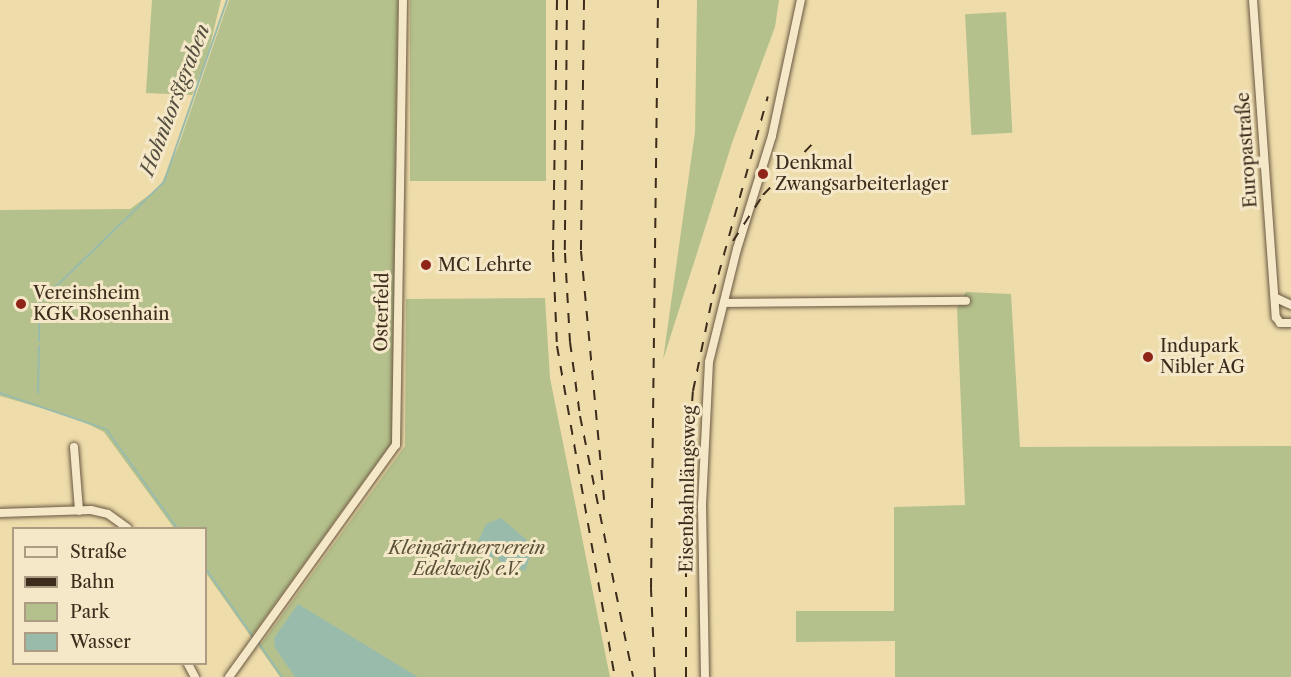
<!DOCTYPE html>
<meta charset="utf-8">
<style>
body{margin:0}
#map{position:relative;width:1291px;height:677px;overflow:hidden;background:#eedcab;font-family:"Libre Caslon Text",serif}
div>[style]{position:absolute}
.green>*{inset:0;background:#b5c18c;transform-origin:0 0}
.water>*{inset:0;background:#99bbac}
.stream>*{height:2px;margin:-1px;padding:0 1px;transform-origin:1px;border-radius:1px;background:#99bbac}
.roads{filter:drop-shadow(0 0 2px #695740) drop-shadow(0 0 2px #695740)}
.street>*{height:8px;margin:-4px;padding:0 4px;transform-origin:4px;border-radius:4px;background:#f4e8c8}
.rail>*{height:2px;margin-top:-1px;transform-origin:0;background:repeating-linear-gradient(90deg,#3d2b1c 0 10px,transparent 0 20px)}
.dots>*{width:16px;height:16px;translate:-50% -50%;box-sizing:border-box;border:3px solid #f4e8c8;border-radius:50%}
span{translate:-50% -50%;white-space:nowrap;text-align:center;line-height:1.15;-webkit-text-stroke:6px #f4e8c8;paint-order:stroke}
.street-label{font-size:18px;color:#3d2b1c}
.poi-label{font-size:18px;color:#3d2b1c}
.left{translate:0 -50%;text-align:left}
.park-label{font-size:18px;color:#5b5038;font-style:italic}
.water-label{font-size:20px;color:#544f40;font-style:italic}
.legend{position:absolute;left:12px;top:527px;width:195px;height:138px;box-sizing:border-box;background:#f4e8c8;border:2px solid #ab9c83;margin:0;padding:8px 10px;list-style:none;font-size:18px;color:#3d2b1c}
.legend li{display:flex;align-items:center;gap:12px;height:30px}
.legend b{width:30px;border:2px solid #ab9c83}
</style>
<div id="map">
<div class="green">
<i style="clip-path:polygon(152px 0,221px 0,207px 58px,192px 95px,146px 93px)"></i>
<i style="clip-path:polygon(229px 0,398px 0,392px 442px,251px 637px,206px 573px,206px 528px,174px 528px,104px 432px,76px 418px,0 396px,0 210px,130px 209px,160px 187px,178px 147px)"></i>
<i style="left:410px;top:0;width:136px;height:181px"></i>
<i style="clip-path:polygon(697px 0,779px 0,775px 27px,733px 140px,663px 360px,695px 132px)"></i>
<i style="left:1006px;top:12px;width:121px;height:41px;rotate:87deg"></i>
<i style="clip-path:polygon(966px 292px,1011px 294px,1020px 447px,1291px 446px,1291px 677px,895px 677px,895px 641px,796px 642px,796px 611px,894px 611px,894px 507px,965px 505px,957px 308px)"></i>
<i style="clip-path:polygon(545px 298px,550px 378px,610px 677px,280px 677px,259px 647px,405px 446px,406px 299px)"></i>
</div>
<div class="water">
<i style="clip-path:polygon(501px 518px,534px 546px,525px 571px,499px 561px,498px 556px,491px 558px,476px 546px,486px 524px)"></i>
<i style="clip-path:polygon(298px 604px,418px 677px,295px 677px,275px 648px,274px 638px)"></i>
</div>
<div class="stream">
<i style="left:39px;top:341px;width:39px;rotate:-89deg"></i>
<i style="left:40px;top:302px;width:173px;rotate:-44.1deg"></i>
<i style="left:164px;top:182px;width:193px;rotate:-70.9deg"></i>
<i style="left:0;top:393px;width:112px;rotate:18.8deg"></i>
<i style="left:106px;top:429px;width:122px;rotate:54.4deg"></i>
<i style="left:38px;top:393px;width:47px;rotate:-88.8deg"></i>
<i style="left:206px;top:569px;width:84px;rotate:55.2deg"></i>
<i style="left:258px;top:642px;width:42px;rotate:55.6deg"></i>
</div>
<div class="roads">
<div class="street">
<i style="left:1253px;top:0;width:318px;rotate:85.9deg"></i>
<i style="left:1276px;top:317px;width:7px;rotate:56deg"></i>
<i style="left:1280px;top:323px;width:11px"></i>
<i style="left:1276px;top:298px;width:17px;rotate:25deg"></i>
<i style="left:724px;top:303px;width:242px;rotate:-0.5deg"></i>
<i style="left:74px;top:447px;width:64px;rotate:85.5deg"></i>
<i style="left:0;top:513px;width:91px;rotate:-1.9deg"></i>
<i style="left:91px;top:510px;width:17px;rotate:13deg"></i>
<i style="left:108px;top:514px;width:24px;rotate:36deg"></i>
<i style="left:188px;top:664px;width:15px;rotate:62deg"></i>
<i style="left:229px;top:677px;width:286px;rotate:-54.3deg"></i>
<i style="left:396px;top:445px;width:445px;rotate:-89.1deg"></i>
<i style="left:705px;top:677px;width:172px;rotate:-91deg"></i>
<i style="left:702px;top:505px;width:143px;rotate:-87.2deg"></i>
<i style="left:709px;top:362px;width:116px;rotate:-76.1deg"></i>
<i style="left:737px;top:249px;width:118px;rotate:-72.8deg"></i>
<i style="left:772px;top:136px;width:139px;rotate:-78deg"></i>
</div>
</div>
<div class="rail">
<i style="left:557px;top:0;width:252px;rotate:90.9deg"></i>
<i style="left:553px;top:252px;width:94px;rotate:87.6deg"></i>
<i style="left:557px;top:346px;width:336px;rotate:80.1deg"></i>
<i style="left:567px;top:0;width:253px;rotate:90.5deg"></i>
<i style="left:565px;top:253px;width:89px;rotate:86.8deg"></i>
<i style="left:570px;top:342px;width:75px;rotate:82.3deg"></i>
<i style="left:580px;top:416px;width:266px;rotate:78.5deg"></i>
<i style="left:584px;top:0;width:251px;rotate:90.7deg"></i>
<i style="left:581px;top:251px;width:250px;rotate:84.7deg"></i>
<i style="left:733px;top:241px;width:55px;rotate:-56.9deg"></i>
<i style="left:763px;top:195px;width:78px;rotate:-46deg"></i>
<i style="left:655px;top:677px;width:89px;rotate:-92.6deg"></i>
<i style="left:651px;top:588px;width:588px;rotate:-89.32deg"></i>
<i style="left:686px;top:677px;width:196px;rotate:-90deg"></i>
<i style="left:686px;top:481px;width:90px;rotate:-85.6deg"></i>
<i style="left:693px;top:391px;width:99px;rotate:-78.3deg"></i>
<i style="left:713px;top:294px;width:205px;rotate:-74.5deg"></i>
</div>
<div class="dots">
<i style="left:763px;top:174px;background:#8f2418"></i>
<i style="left:426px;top:265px;background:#8f2418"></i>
<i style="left:21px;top:304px;background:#8f2418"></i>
<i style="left:1148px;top:357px;background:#8f2418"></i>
</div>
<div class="street-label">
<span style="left:1247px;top:150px;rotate:-94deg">Europastraße</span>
<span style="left:382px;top:312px;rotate:-89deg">Osterfeld</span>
<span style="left:688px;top:489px;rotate:-89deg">Eisenbahnlängsweg</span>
</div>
<div class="poi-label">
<span class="left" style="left:775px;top:174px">Denkmal<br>Zwangsarbeiterlager</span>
<span class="left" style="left:438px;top:265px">MC Lehrte</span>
<span class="left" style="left:33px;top:304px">Vereinsheim<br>KGK Rosenhain</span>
<span class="left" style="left:1160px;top:357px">Indupark<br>Nibler AG</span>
</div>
<div class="park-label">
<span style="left:467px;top:559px">Kleingärtnerverein<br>Edelweiß e.V.</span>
</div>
<div class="water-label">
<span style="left:175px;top:100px;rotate:-69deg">Hohnhorstgraben</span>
</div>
<ul class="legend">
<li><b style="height:8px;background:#f4e8c8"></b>Straße</li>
<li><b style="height:8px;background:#3d2b1c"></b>Bahn</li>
<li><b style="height:16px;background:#b5c18c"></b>Park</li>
<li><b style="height:16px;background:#99bbac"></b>Wasser</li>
</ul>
</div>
